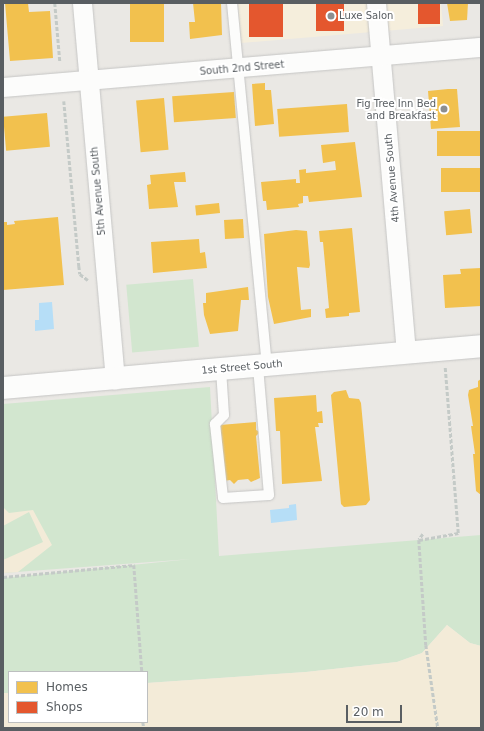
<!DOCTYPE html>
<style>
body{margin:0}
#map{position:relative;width:484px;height:731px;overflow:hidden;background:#eae8e4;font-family:"DejaVu Sans",sans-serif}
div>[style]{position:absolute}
.commercial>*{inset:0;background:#f5eedc}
.green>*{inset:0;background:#d2e6cf;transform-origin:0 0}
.sand>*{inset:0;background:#f3ebd8}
.water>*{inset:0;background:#b6def7}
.homes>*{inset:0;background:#f2c14e;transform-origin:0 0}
.shops>*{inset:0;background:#e4572e;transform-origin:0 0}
.path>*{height:2.5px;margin-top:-1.25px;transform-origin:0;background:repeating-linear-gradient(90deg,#c4cac7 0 4px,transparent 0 6px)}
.roads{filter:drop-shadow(0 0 1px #c5c5c4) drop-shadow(0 0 1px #c5c5c4)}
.lane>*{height:10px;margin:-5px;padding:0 5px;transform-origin:5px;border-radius:5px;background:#fcfcfb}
.street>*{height:19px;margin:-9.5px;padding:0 9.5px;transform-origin:9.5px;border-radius:9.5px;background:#fcfcfb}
.secondary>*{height:22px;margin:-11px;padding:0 11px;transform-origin:11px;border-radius:11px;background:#fcfcfb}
.dots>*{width:11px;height:11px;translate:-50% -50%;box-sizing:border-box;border:2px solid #fff;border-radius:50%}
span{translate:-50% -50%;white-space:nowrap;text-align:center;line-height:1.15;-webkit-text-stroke:4px #fff;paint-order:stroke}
.poi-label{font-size:10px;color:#595e62}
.left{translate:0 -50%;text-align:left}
.right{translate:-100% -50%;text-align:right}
.street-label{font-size:10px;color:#595e62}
.frame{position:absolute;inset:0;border:4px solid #595e62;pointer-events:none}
.legend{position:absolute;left:8px;top:671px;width:140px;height:52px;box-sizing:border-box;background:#fff;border:1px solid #bdbfc0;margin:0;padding:5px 7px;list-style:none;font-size:12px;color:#595e62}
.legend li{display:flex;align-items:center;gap:8px;height:20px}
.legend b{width:20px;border:1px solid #bdbfc0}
.scale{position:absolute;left:346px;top:705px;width:56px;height:18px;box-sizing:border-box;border:2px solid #595e62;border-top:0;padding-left:5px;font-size:12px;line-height:14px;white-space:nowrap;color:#595e62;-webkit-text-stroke:3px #fff;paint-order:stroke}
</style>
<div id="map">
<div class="commercial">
<i style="clip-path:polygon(238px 3px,441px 3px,443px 26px,241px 43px)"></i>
</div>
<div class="green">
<i style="left:193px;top:279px;width:68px;height:67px;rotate:85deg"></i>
<i style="clip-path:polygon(210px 387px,219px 556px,481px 535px,481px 646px,470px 643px,447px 625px,422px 653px,397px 662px,306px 672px,147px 683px,147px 672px,9px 672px,9px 693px,3px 693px,3px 578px,191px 559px,3px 573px,3px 404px)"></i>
</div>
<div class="sand">
<i style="clip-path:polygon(3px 507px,9px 513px,33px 510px,52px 545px,18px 572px,3px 573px,3px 560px,43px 542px,29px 512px,3px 526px)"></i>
<i style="clip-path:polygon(447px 625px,470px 643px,481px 646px,481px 728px,3px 728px,3px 693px,9px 693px,9px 722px,147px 722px,147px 683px,306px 672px,397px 662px,422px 653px)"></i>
</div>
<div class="water">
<i style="clip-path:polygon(52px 302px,54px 329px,35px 331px,35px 320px,39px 320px,39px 303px)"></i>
<i style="clip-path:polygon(296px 504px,297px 520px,271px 523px,270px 510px,289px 508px,289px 505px)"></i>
</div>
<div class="homes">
<i style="clip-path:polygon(5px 3px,28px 3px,29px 12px,50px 11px,53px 58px,10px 61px)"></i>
<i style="left:130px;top:3px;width:34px;height:39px"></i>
<i style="clip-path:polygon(193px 3px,221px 3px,222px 35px,190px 39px,189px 22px,195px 22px)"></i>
<i style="clip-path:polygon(447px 3px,468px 3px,467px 20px,450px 21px)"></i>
<i style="clip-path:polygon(265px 83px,265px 90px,271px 90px,274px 124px,255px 126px,252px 84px)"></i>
<i style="clip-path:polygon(448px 89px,457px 89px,460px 127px,431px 129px,428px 91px)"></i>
<i style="left:234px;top:92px;width:26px;height:62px;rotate:86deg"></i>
<i style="left:164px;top:98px;width:52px;height:28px;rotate:85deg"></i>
<i style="left:347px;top:104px;width:28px;height:70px;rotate:86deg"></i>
<i style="left:47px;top:113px;width:34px;height:44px;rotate:85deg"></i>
<i style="left:481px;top:131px;width:25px;height:44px;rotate:90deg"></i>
<i style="clip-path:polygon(355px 142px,362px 197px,309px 202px,308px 196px,303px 196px,303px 203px,298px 204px,299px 207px,267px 210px,266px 201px,263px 201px,261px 182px,296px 179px,296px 183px,300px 183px,299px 170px,306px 169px,306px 173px,336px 170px,335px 161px,323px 163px,321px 145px)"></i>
<i style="left:481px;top:168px;width:24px;height:40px;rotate:90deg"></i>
<i style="clip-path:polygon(185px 172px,186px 182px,174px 182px,178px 207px,149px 209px,147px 185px,151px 184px,150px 175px)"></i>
<i style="left:219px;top:203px;width:10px;height:24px;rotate:84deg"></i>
<i style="left:470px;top:209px;width:24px;height:26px;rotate:85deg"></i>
<i style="clip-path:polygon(58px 217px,64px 285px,3px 290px,3px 222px,7px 222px,7px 225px,15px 224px,14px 221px)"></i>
<i style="left:243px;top:219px;width:19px;height:19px;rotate:87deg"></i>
<i style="clip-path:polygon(352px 228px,360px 312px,349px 313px,349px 316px,326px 318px,325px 309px,329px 308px,323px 242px,320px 242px,319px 231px)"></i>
<i style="clip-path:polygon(296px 230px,307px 231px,310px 265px,309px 268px,297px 267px,301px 310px,311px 309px,311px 317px,274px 324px,268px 297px,264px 234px)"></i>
<i style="clip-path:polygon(199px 239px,200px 253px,205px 252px,207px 268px,153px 273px,151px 242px)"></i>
<i style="clip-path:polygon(481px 268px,481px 306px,445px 308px,443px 275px,461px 274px,460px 269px)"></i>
<i style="clip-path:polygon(248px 287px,249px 300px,241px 300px,238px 331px,210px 334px,204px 315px,203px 303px,206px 303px,206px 293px)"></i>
<i style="clip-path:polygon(481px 379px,481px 495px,476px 491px,473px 454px,475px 454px,471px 426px,473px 426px,468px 395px,469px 390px,478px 387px,478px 381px)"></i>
<i style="clip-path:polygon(346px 390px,349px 398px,359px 399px,361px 403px,370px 500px,366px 505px,344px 507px,341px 504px,331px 395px,334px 392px)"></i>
<i style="clip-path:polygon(316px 395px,317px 412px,322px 411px,323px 423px,318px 423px,319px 427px,315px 427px,322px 481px,282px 484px,280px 431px,276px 431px,274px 398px)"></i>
<i style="clip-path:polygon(256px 422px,256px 430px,260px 432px,256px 436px,260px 478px,251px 482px,248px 479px,238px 480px,234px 484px,230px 480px,224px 481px,220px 425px)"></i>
</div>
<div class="shops">
<i style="left:249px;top:3px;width:34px;height:34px"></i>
<i style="left:316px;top:3px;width:28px;height:28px"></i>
<i style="left:418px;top:3px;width:22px;height:21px"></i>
</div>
<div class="path">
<i style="left:55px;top:3px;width:58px;rotate:85.1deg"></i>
<i style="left:64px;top:101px;width:166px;rotate:84.8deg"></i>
<i style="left:79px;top:266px;width:8px;rotate:83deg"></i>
<i style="left:80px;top:274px;width:10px;rotate:37deg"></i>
<i style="left:423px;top:534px;width:7px;rotate:124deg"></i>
<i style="left:419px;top:540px;width:105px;rotate:86.2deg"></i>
<i style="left:426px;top:645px;width:84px;rotate:81.8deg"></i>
<i style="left:419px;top:540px;width:40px;rotate:-10deg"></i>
<i style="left:458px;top:533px;width:166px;rotate:-94.5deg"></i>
<i style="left:3px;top:577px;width:132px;rotate:-5.2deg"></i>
<i style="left:134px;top:565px;width:107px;rotate:85.7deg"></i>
<i style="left:143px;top:722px;width:6px;rotate:81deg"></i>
</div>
<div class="roads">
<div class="lane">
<i style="left:232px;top:3px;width:364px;rotate:84.5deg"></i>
<i style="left:221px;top:369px;width:46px;rotate:86.3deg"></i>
<i style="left:224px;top:415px;width:13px;rotate:135deg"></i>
<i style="left:215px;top:424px;width:74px;rotate:83.8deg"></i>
<i style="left:223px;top:498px;width:46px;rotate:-3.7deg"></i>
<i style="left:269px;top:495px;width:129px;rotate:-94.9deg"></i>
</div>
<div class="street">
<i style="left:82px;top:3px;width:378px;rotate:85deg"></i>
<i style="left:376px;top:3px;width:351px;rotate:85.1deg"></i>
<i style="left:3px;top:87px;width:480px;rotate:-4.8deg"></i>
</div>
<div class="secondary">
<i style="left:3px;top:388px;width:480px;rotate:-5deg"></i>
</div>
</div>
<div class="dots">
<i style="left:331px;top:16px;background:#8c8e90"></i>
<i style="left:444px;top:109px;background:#8c8e90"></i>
</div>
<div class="poi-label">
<span class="left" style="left:339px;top:16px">Luxe Salon</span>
<span class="right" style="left:436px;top:109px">Fig Tree Inn Bed<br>and Breakfast</span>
</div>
<div class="street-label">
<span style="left:242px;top:68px;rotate:-5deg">South 2nd Street</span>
<span style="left:392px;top:178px;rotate:-95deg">4th Avenue South</span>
<span style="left:98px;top:191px;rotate:-95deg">5th Avenue South</span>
<span style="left:242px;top:367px;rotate:-5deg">1st Street South</span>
</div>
<div class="frame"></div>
<ul class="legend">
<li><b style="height:11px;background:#f2c14e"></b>Homes</li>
<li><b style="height:11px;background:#e4572e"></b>Shops</li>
</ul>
<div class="scale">20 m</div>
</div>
